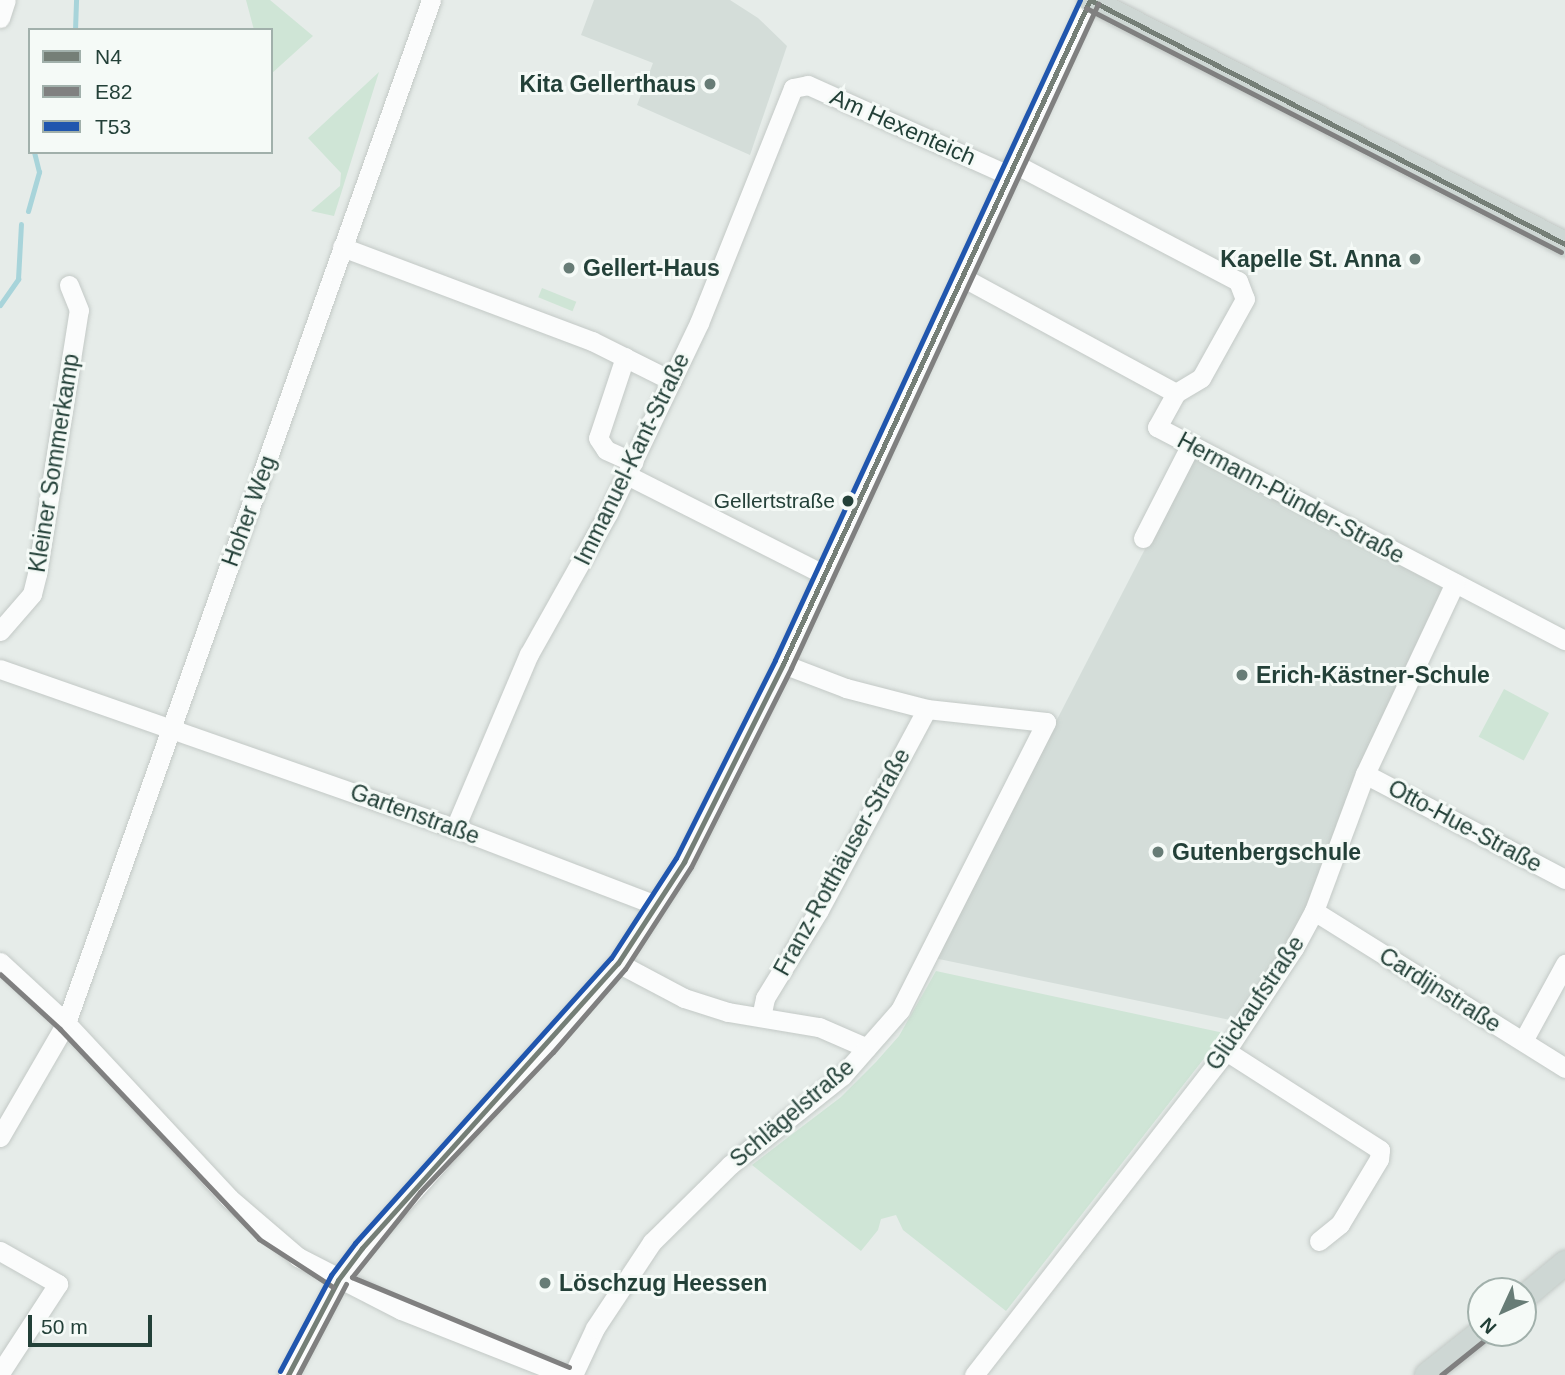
<!DOCTYPE html>
<meta charset="utf-8">
<style>
body{margin:0}
#map{position:relative;width:1565px;height:1375px;overflow:hidden;background:#e6ece9;font-family:Arial,sans-serif}
div>[style]{position:absolute}
.built>*{inset:0;background:#d4ddd9}
.green>*{inset:0;background:#cfe5d6;transform-origin:0 0}
.stream>*{height:5px;margin:-2.5px;padding:0 2.5px;transform-origin:2.5px;border-radius:2.5px;background:#a8d4da}
.roads{filter:drop-shadow(0 0 2px #c3c9c6) drop-shadow(0 0 2px #c3c9c6)}
.minor>*{height:19px;margin:-9.5px;padding:0 9.5px;transform-origin:9.5px;border-radius:9.5px;background:#fbfcfc}
.major>*{height:24px;margin:-12px;padding:0 12px;transform-origin:12px;border-radius:12px;background:#ced7d4}
.bus-1>*{height:5px;margin:-2.5px;padding:0 2.5px;transform-origin:2.5px;border-radius:2.5px;background:#757f77}
.bus-2>*{height:5px;margin:-2.5px;padding:0 2.5px;transform-origin:2.5px;border-radius:2.5px;background:#808080}
.bus-3>*{height:5px;margin:-2.5px;padding:0 2.5px;transform-origin:2.5px;border-radius:2.5px;background:#2056ae}
.bus-4>*{height:5px;margin:-2.5px;padding:0 2.5px;transform-origin:2.5px;border-radius:2.5px;background:#808080}
.dots>*{width:19px;height:19px;translate:-50% -50%;box-sizing:border-box;border:4px solid #f5faf7;border-radius:50%}
span{translate:-50% -50%;white-space:nowrap;text-align:center;line-height:1.15;-webkit-text-stroke:6px #f5faf7;paint-order:stroke}
.bus-label{font-size:21px;color:#234038}
.right{translate:-100% -50%;text-align:right}
.poi-label{font-size:23px;color:#234038;font-weight:700}
.left{translate:0 -50%;text-align:left}
.street-label{font-size:23px;color:#234038}
.legend{position:absolute;left:28px;top:28px;width:245px;height:126px;box-sizing:border-box;background:#f5faf7;border:2px solid #a1b0ab;margin:0;padding:9px 12px;list-style:none;font-size:21px;color:#234038}
.legend li{display:flex;align-items:center;gap:14px;height:35px}
.legend b{width:35px;border:2px solid #a1b0ab}
.north{position:absolute;left:1467px;top:1277px;width:70px;height:70px;box-sizing:border-box;background:#f5faf7;border:2px solid #a1b0ab;border-radius:50%;rotate:225deg;font-size:19px;font-weight:700;line-height:28px;text-align:center;color:#234038}
.north::after{content:'';display:block;margin:auto;width:24px;height:32px;background:#677c76;clip-path:polygon(50% 0,100% 100%,50% 72%,0 100%)}
.scale{position:absolute;left:28px;top:1315px;width:124px;height:32px;box-sizing:border-box;border:4px solid #234038;border-top:0;padding-left:9px;font-size:21px;line-height:24px;white-space:nowrap;color:#234038;-webkit-text-stroke:5px #f5faf7;paint-order:stroke}
</style>
<div id="map">
<div class="built">
<i style="clip-path:polygon(594px 0,730px 0,758px 18px,787px 46px,750px 155px,637px 105px,653px 63px,581px 35px)"></i>
<i style="clip-path:polygon(1193px 456px,1445px 589px,1307px 908px,1268px 978px,1235px 1021px,934px 958px)"></i>
</div>
<div class="green">
<i style="clip-path:polygon(246px 0,270px 0,313px 36px,271px 74px,271px 30px,254px 30px)"></i>
<i style="clip-path:polygon(379px 72px,334px 216px,311px 211px,340px 186px,341px 173px,308px 138px)"></i>
<i style="left:542px;top:288px;width:37px;height:10px;rotate:22deg"></i>
<i style="left:1504px;top:689px;width:51px;height:54px;rotate:28deg"></i>
<i style="clip-path:polygon(936px 971px,1224px 1033px,1006px 1311px,903px 1230px,896px 1215px,881px 1219px,878px 1230px,861px 1251px,752px 1165px,841px 1097px,876px 1062px,899px 1036px)"></i>
</div>
<div class="stream">
<i style="left:75px;top:30px;width:30px;rotate:-88deg"></i>
<i style="left:30px;top:122px;width:20px;rotate:90deg"></i>
<i style="left:28px;top:211px;width:41px;rotate:-74.2deg"></i>
<i style="left:39px;top:172px;width:21px;rotate:-104deg"></i>
<i style="left:0;top:305px;width:32px;rotate:-55deg"></i>
<i style="left:18px;top:279px;width:55px;rotate:-86.9deg"></i>
</div>
<div class="roads">
<div class="minor">
<i style="left:0;top:18px;width:19px;rotate:-72deg"></i>
<i style="left:1013px;top:163px;width:254px;rotate:27.7deg"></i>
<i style="left:1238px;top:281px;width:19px;rotate:69deg"></i>
<i style="left:1245px;top:299px;width:90px;rotate:119.1deg"></i>
<i style="left:1201px;top:378px;width:29px;rotate:149deg"></i>
<i style="left:342px;top:247px;width:267px;rotate:20.6deg"></i>
<i style="left:592px;top:341px;width:89px;rotate:26.6deg"></i>
<i style="left:962px;top:277px;width:243px;rotate:28.5deg"></i>
<i style="left:1176px;top:393px;width:39px;rotate:119deg"></i>
<i style="left:1157px;top:427px;width:460px;rotate:27.6deg"></i>
<i style="left:625px;top:357px;width:85px;rotate:108.4deg"></i>
<i style="left:598px;top:438px;width:14px;rotate:56deg"></i>
<i style="left:606px;top:450px;width:30px;rotate:24deg"></i>
<i style="left:627px;top:475px;width:220px;rotate:26.8deg"></i>
<i style="left:1143px;top:538px;width:103px;rotate:-62.9deg"></i>
<i style="left:0;top:631px;width:49px;rotate:-49.1deg"></i>
<i style="left:32px;top:594px;width:21px;rotate:-76deg"></i>
<i style="left:37px;top:574px;width:267px;rotate:-81deg"></i>
<i style="left:79px;top:310px;width:27px;rotate:-112deg"></i>
<i style="left:0;top:669px;width:482px;rotate:19.3deg"></i>
<i style="left:455px;top:828px;width:215px;rotate:21deg"></i>
<i style="left:1365px;top:774px;width:226px;rotate:27.7deg"></i>
<i style="left:455px;top:828px;width:189px;rotate:-67deg"></i>
<i style="left:529px;top:654px;width:162px;rotate:-60.7deg"></i>
<i style="left:608px;top:513px;width:211px;rotate:-64.4deg"></i>
<i style="left:699px;top:323px;width:253px;rotate:-68.2deg"></i>
<i style="left:793px;top:88px;width:15px;rotate:-11deg"></i>
<i style="left:808px;top:85px;width:219px;rotate:24.2deg"></i>
<i style="left:1314px;top:911px;width:296px;rotate:32deg"></i>
<i style="left:0;top:962px;width:90px;rotate:42.7deg"></i>
<i style="left:66px;top:1023px;width:239px;rotate:47deg"></i>
<i style="left:229px;top:1198px;width:91px;rotate:40.5deg"></i>
<i style="left:298px;top:1257px;width:116px;rotate:27.2deg"></i>
<i style="left:401px;top:1310px;width:177px;rotate:21.5deg"></i>
<i style="left:618px;top:963px;width:75px;rotate:27.9deg"></i>
<i style="left:684px;top:998px;width:46px;rotate:17.7deg"></i>
<i style="left:728px;top:1012px;width:92px;rotate:9.4deg"></i>
<i style="left:819px;top:1027px;width:52px;rotate:23.6deg"></i>
<i style="left:761px;top:1017px;width:19px;rotate:-78deg"></i>
<i style="left:765px;top:998px;width:103px;rotate:-58.5deg"></i>
<i style="left:819px;top:910px;width:228px;rotate:-61.8deg"></i>
<i style="left:1523px;top:1041px;width:88px;rotate:-61.4deg"></i>
<i style="left:1226px;top:1051px;width:183px;rotate:32.7deg"></i>
<i style="left:1380px;top:1150px;width:9px;rotate:96deg"></i>
<i style="left:1379px;top:1159px;width:76px;rotate:121deg"></i>
<i style="left:1340px;top:1224px;width:27px;rotate:141deg"></i>
<i style="left:0;top:1137px;width:132px;rotate:-59.9deg"></i>
<i style="left:66px;top:1023px;width:1086px;rotate:-70.36deg"></i>
<i style="left:0;top:1251px;width:67px;rotate:29.6deg"></i>
<i style="left:58px;top:1284px;width:106px;rotate:123.1deg"></i>
<i style="left:288px;top:1375px;width:107px;rotate:-62.2deg"></i>
<i style="left:338px;top:1280px;width:40px;rotate:-53deg"></i>
<i style="left:362px;top:1248px;width:383px;rotate:-48.1deg"></i>
<i style="left:618px;top:963px;width:121px;rotate:-56.8deg"></i>
<i style="left:684px;top:862px;width:221px;rotate:-63.4deg"></i>
<i style="left:783px;top:664px;width:732px;rotate:-65.19deg"></i>
<i style="left:573px;top:1375px;width:52px;rotate:-64.9deg"></i>
<i style="left:595px;top:1328px;width:103px;rotate:-56.5deg"></i>
<i style="left:652px;top:1242px;width:110px;rotate:-44.6deg"></i>
<i style="left:730px;top:1165px;width:143px;rotate:-38.5deg"></i>
<i style="left:842px;top:1076px;width:88px;rotate:-48.7deg"></i>
<i style="left:900px;top:1010px;width:323px;rotate:-63.1deg"></i>
<i style="left:1046px;top:722px;width:120px;rotate:-173.8deg"></i>
<i style="left:927px;top:709px;width:84px;rotate:-165.5deg"></i>
<i style="left:846px;top:688px;width:67px;rotate:-159.1deg"></i>
<i style="left:974px;top:1375px;width:410px;rotate:-52.1deg"></i>
<i style="left:1226px;top:1051px;width:123px;rotate:-56.6deg"></i>
<i style="left:1294px;top:948px;width:42px;rotate:-61.6deg"></i>
<i style="left:1314px;top:911px;width:146px;rotate:-69.6deg"></i>
<i style="left:1365px;top:774px;width:211px;rotate:-64.8deg"></i>
</div>
<div class="major">
<i style="left:1090px;top:0;width:534px;rotate:27.19deg"></i>
<i style="left:1523px;top:1298px;width:55px;rotate:-39.8deg"></i>
<i style="left:1427px;top:1375px;width:69px;rotate:-38.5deg"></i>
</div>
</div>
<div class="bus-1">
<i style="left:1090px;top:0;width:534px;rotate:27.19deg"></i>
<i style="left:288px;top:1375px;width:107px;rotate:-62.2deg"></i>
<i style="left:338px;top:1280px;width:40px;rotate:-53deg"></i>
<i style="left:362px;top:1248px;width:383px;rotate:-48.1deg"></i>
<i style="left:618px;top:963px;width:121px;rotate:-56.8deg"></i>
<i style="left:684px;top:862px;width:221px;rotate:-63.4deg"></i>
<i style="left:783px;top:664px;width:732px;rotate:-65.19deg"></i>
</div>
<div class="bus-2">
<i style="left:1086px;top:8px;width:534px;rotate:27.19deg"></i>
<i style="left:0;top:974px;width:81px;rotate:42.5deg"></i>
<i style="left:60px;top:1029px;width:289px;rotate:46.5deg"></i>
<i style="left:259px;top:1239px;width:88px;rotate:33deg"></i>
<i style="left:298px;top:1375px;width:103px;rotate:-62.2deg"></i>
</div>
<div class="bus-3">
<i style="left:280px;top:1371px;width:109px;rotate:-62deg"></i>
<i style="left:331px;top:1275px;width:40px;rotate:-53deg"></i>
<i style="left:355px;top:1243px;width:383px;rotate:-48.1deg"></i>
<i style="left:611px;top:958px;width:119px;rotate:-57deg"></i>
<i style="left:676px;top:858px;width:221px;rotate:-63.4deg"></i>
<i style="left:775px;top:660px;width:727px;rotate:-65.2deg"></i>
</div>
<div class="bus-4">
<i style="left:569px;top:1367px;width:235px;rotate:-157.5deg"></i>
<i style="left:352px;top:1277px;width:109px;rotate:-51.3deg"></i>
<i style="left:420px;top:1192px;width:193px;rotate:-46.5deg"></i>
<i style="left:553px;top:1052px;width:110px;rotate:-49.1deg"></i>
<i style="left:625px;top:969px;width:121px;rotate:-57.1deg"></i>
<i style="left:691px;top:867px;width:223px;rotate:-63.3deg"></i>
<i style="left:791px;top:668px;width:732px;rotate:-65.19deg"></i>
<i style="left:1441px;top:1375px;width:58px;rotate:-38.7deg"></i>
</div>
<div class="dots">
<i style="left:710px;top:84px;background:#677c76"></i>
<i style="left:1415px;top:259px;background:#677c76"></i>
<i style="left:569px;top:268px;background:#677c76"></i>
<i style="left:848px;top:501px;background:#234038"></i>
<i style="left:1242px;top:675px;background:#677c76"></i>
<i style="left:1158px;top:852px;background:#677c76"></i>
<i style="left:545px;top:1283px;background:#677c76"></i>
</div>
<div class="bus-label">
<span class="right" style="left:835px;top:501px">Gellertstraße</span>
</div>
<div class="poi-label">
<span class="right" style="left:696px;top:84px">Kita Gellerthaus</span>
<span class="right" style="left:1401px;top:259px">Kapelle St. Anna</span>
<span class="left" style="left:583px;top:268px">Gellert-Haus</span>
<span class="left" style="left:1256px;top:675px">Erich-Kästner-Schule</span>
<span class="left" style="left:1172px;top:852px">Gutenbergschule</span>
<span class="left" style="left:559px;top:1283px">Löschzug Heessen</span>
</div>
<div class="street-label">
<span style="left:903px;top:127px;rotate:24deg">Am Hexenteich</span>
<span style="left:632px;top:459px;rotate:-64deg">Immanuel-Kant-Straße</span>
<span style="left:54px;top:463px;rotate:-81deg">Kleiner Sommerkamp</span>
<span style="left:1291px;top:498px;rotate:28deg">Hermann-Pünder-Straße</span>
<span style="left:249px;top:511px;rotate:-70deg">Hoher Weg</span>
<span style="left:415px;top:814px;rotate:20deg">Gartenstraße</span>
<span style="left:1465px;top:826px;rotate:28deg">Otto-Hue-Straße</span>
<span style="left:842px;top:862px;rotate:-61deg">Franz-Rotthäuser-Straße</span>
<span style="left:1440px;top:990px;rotate:32deg">Cardijnstraße</span>
<span style="left:1255px;top:1003px;rotate:-56deg">Glückaufstraße</span>
<span style="left:792px;top:1113px;rotate:-40deg">Schlägelstraße</span>
</div>
<ul class="legend">
<li><b style="height:9px;background:#757f77"></b>N4</li>
<li><b style="height:9px;background:#808080"></b>E82</li>
<li><b style="height:9px;background:#2056ae"></b>T53</li>
</ul>
<div class="north">N</div>
<div class="scale">50 m</div>
</div>
